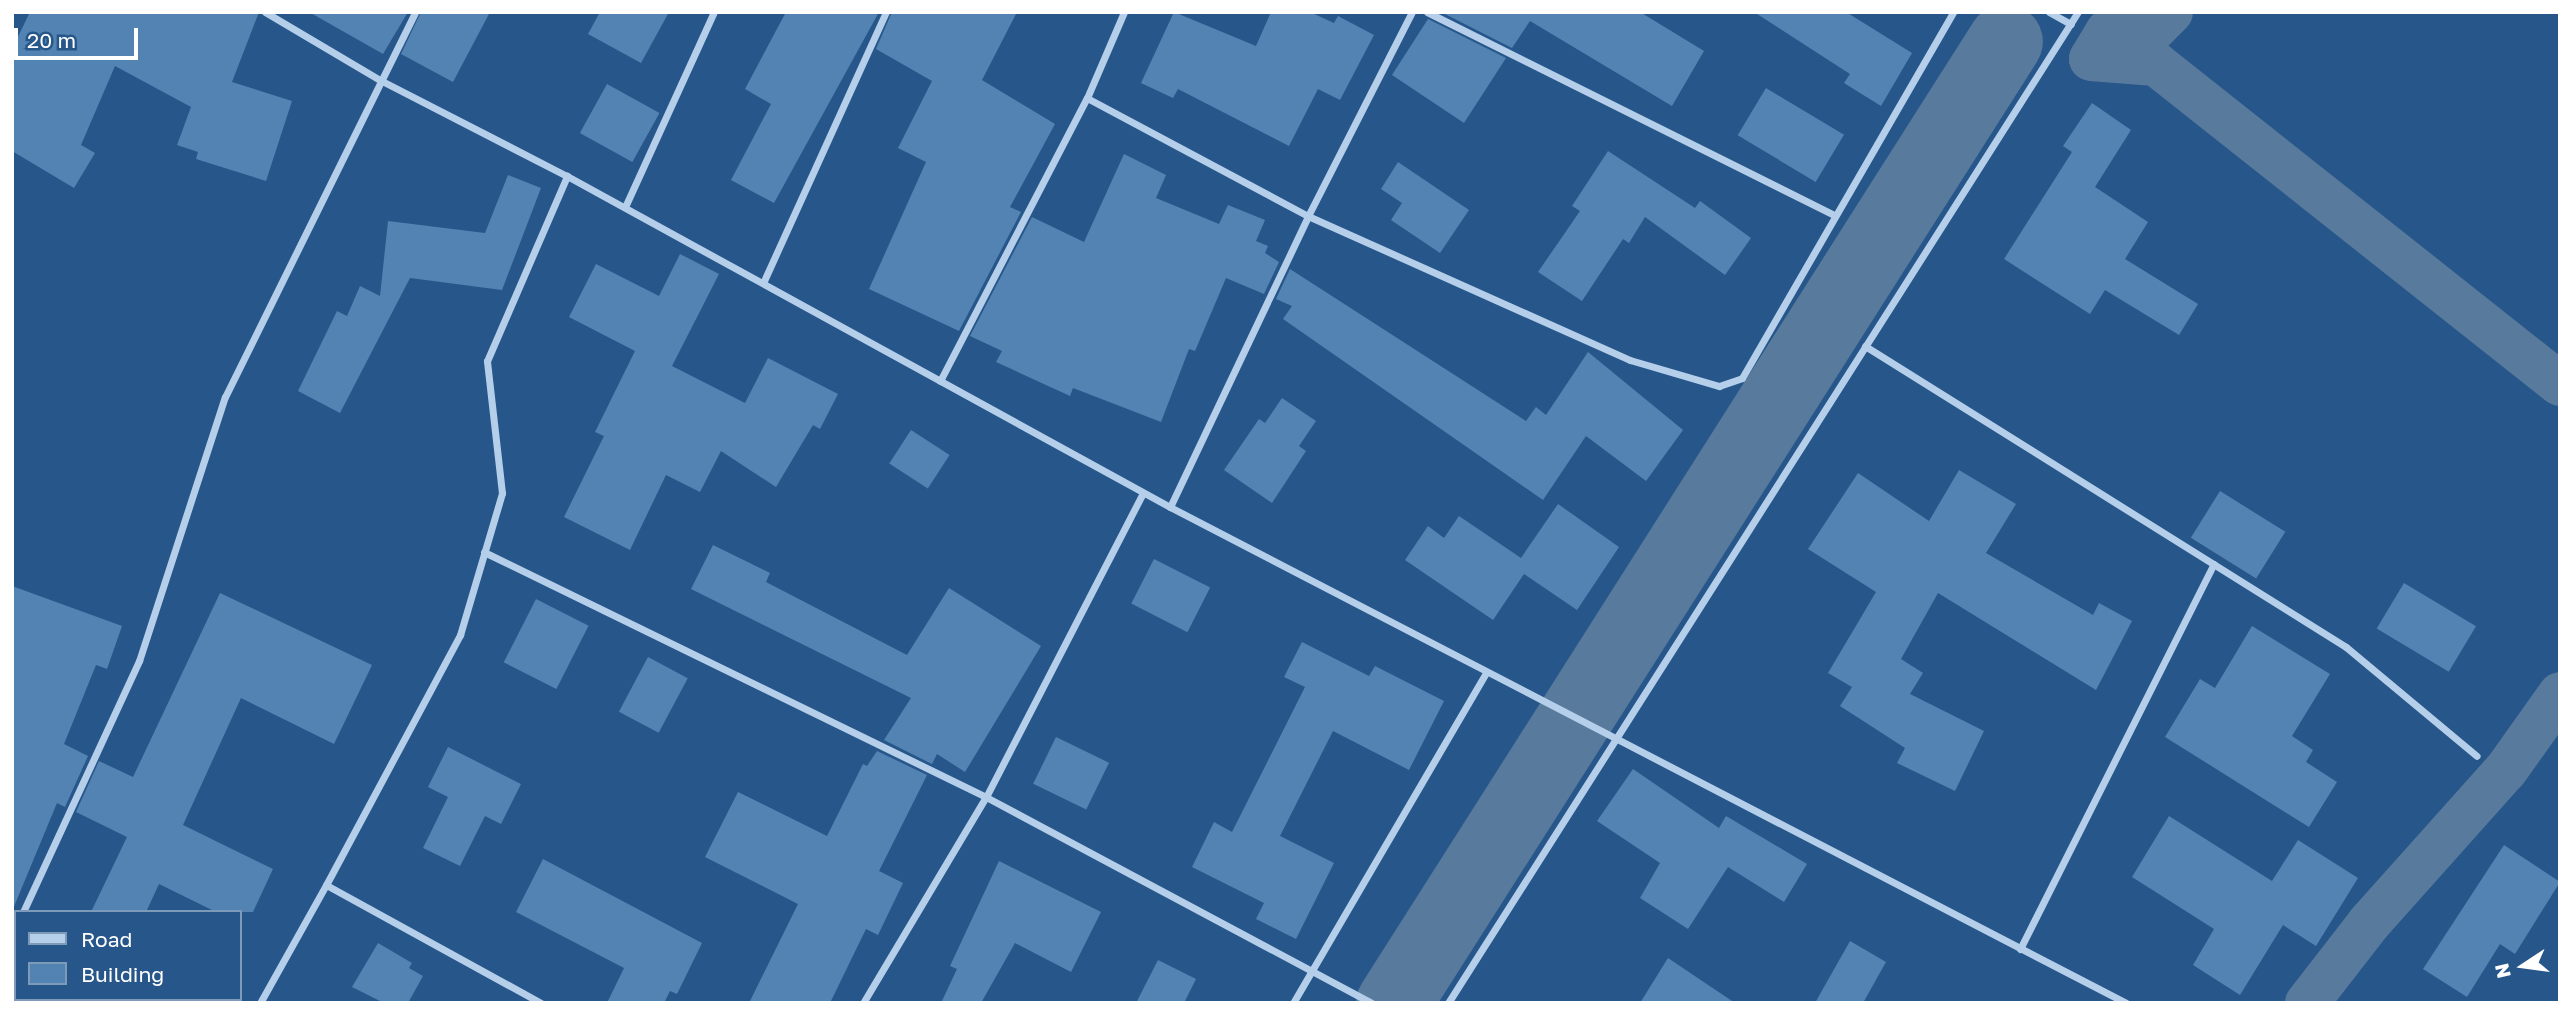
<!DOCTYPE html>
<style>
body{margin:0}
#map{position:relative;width:2572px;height:1015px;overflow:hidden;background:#27578a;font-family:"Golos Text",sans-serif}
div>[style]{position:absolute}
.canal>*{height:44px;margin:-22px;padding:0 22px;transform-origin:22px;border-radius:22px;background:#587a9c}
.river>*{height:75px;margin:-37.5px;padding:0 37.5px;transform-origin:37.5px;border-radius:37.5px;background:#587a9c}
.building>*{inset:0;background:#5383b3;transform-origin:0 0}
.minor>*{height:7px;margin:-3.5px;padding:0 3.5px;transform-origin:3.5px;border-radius:3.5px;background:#b5cfea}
span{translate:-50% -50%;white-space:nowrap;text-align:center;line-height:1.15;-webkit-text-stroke:5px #27578a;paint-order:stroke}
.frame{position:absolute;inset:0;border:14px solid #fff;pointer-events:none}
.legend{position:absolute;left:14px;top:910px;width:228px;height:91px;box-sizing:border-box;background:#27578a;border:2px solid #7d9ab9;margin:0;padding:9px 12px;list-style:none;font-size:21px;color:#fff}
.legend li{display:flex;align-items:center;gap:14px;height:35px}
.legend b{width:35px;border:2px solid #7d9ab9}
.north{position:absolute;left:2488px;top:931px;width:70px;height:70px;-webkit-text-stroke:5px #27578a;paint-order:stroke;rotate:257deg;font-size:19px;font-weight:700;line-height:28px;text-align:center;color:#fff}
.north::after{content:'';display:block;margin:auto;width:24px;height:32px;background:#fff;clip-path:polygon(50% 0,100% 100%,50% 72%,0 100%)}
.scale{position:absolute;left:14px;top:28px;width:124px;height:32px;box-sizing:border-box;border:4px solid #fff;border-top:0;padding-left:9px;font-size:21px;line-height:24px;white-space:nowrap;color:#fff;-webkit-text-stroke:5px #27578a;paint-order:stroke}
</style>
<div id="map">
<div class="canal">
<i style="left:2171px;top:12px;width:33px;rotate:135deg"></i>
<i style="left:2148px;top:35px;width:41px;rotate:-175.8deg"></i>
<i style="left:2107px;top:32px;width:31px;rotate:121deg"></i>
<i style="left:2091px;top:59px;width:65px;rotate:4.4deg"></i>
<i style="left:2156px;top:64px;width:515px;rotate:38.38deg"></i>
<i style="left:2307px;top:1003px;width:101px;rotate:-52.2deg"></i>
<i style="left:2369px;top:923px;width:205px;rotate:-48.2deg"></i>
<i style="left:2506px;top:770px;width:93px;rotate:-54.6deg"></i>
</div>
<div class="river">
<i style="left:1393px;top:1003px;width:1140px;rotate:-57.54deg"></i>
</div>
<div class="building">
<i style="clip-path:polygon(30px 12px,259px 12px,232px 82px,292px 101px,266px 181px,196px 159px,198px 152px,177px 145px,191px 107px,115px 66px,81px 145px,95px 153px,74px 188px,12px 151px,12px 49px)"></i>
<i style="clip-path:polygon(309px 12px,408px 12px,383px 54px)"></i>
<i style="clip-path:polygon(421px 12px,490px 12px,453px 82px,401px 54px)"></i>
<i style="clip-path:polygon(600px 12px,669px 12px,641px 63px,588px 34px)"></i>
<i style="clip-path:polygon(786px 12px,879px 12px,774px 203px,731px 180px,771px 104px,745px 89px)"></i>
<i style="clip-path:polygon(892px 12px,1017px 12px,982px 80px,1055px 124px,1010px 207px,1021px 212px,959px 331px,869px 289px,926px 162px,898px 148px,932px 81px,876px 49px)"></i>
<i style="clip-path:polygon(1174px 12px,1256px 46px,1271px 12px,1310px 12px,1334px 23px,1338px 16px,1374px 35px,1340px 100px,1318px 89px,1289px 146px,1178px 89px,1173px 98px,1141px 83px)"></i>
<i style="clip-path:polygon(1441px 12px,1640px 12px,1704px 51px,1672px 106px,1530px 21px,1512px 48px)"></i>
<i style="clip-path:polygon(1754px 12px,1846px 12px,1912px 53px,1881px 106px,1844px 83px,1850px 74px)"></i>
<i style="clip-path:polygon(1428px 19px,1506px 58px,1464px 123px,1392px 75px)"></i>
<i style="left:607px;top:84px;width:60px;height:56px;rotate:29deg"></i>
<i style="left:1766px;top:88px;width:91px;height:55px;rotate:31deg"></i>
<i style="clip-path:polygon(2092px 103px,2131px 130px,2095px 187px,2148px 222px,2125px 259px,2198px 304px,2179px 335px,2105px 290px,2090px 314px,2004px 259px,2072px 152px,2063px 146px)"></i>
<i style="clip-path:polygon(1608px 151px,1695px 208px,1700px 201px,1751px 238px,1725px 275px,1645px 217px,1629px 243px,1623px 239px,1582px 301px,1538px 272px,1580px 211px,1572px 206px)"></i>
<i style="clip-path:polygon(1124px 154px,1166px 175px,1156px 198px,1219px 224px,1228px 205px,1265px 220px,1256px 241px,1268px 246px,1265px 253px,1279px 262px,1264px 294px,1226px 278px,1195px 351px,1189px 349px,1161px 422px,1073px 388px,1070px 396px,996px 362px,1002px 351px,970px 336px,1032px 217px,1084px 242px)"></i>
<i style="clip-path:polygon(1398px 162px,1469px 210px,1440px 253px,1391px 220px,1402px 203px,1381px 189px)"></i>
<i style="clip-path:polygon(508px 175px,541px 188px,502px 290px,410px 278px,340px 413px,298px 391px,337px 311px,347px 316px,360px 286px,380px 296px,388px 221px,485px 233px)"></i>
<i style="clip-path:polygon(680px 254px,719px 274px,672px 366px,745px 403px,768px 358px,838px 394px,820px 429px,813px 425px,776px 487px,721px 451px,700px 492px,666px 475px,630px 550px,564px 517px,604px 436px,595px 432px,635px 351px,569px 317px,596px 264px,659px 296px)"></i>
<i style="clip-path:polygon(1290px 269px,1526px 421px,1536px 407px,1546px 415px,1588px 352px,1683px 430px,1646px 481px,1586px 436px,1543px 500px,1283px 319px,1292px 306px,1276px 299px)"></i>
<i style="clip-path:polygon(1282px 398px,1316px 421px,1299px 446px,1306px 451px,1272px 503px,1224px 470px,1259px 419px,1265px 423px)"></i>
<i style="left:911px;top:430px;width:46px;height:40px;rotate:33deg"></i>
<i style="clip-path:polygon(1959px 470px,2016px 504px,1986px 553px,2093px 615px,2099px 603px,2132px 621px,2096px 690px,1938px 593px,1901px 659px,1923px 673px,1910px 694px,1984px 731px,1955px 791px,1897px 763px,1905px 748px,1840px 706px,1852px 687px,1828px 673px,1876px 592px,1808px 549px,1858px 473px,1929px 521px)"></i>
<i style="left:2220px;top:491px;width:77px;height:55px;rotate:32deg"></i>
<i style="clip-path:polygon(1558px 504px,1619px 547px,1577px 610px,1524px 574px,1493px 620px,1405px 560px,1428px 526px,1444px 538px,1459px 516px,1521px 558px)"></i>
<i style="clip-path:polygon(713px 545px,770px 573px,766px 582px,907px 655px,949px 588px,1041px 646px,965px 772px,937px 754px,932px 764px,884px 740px,911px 698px,691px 589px)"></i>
<i style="left:1154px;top:559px;width:63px;height:50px;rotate:27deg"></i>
<i style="left:2404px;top:583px;width:84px;height:53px;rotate:31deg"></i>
<i style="clip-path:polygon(12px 586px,122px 626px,107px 669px,96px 665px,64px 744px,88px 756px,65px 807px,57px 803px,13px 909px)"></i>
<i style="clip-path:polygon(220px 593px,372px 665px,334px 744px,241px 698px,183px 825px,273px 869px,253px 912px,216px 912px,159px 884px,146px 912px,91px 912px,127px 837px,76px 812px,99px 761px,133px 777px)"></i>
<i style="left:536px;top:599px;width:59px;height:71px;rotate:27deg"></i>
<i style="clip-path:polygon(2252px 626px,2330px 674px,2292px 736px,2313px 750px,2306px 762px,2337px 782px,2309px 827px,2165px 737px,2200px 679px,2215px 688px)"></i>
<i style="clip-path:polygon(1302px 642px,1369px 676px,1375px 666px,1444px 701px,1409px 770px,1333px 731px,1280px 836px,1334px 863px,1296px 939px,1256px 919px,1264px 903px,1192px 867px,1214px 822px,1232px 832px,1305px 687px,1284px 677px)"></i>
<i style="left:648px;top:657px;width:45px;height:62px;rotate:28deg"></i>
<i style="left:1056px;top:737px;width:59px;height:52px;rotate:26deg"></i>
<i style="clip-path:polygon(448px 747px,521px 784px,501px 824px,485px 816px,460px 866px,423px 848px,448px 797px,428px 787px)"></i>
<i style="clip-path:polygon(877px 751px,927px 775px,879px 871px,903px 883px,878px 935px,866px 929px,830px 1003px,749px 1003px,798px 904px,705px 857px,738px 792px,827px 836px,863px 764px,867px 766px)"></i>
<i style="clip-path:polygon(1633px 769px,1719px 828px,1726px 816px,1807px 864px,1784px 902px,1728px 867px,1688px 929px,1640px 898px,1660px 863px,1597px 821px)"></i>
<i style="clip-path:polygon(2169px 816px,2272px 881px,2298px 840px,2358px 878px,2316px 946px,2283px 925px,2240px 995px,2193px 965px,2214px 929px,2132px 877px)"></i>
<i style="clip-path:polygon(2504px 845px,2560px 882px,2515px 954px,2500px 944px,2467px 997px,2423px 969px)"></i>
<i style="clip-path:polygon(543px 859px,702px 943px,677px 994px,670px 991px,664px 1003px,607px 1003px,624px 968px,516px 912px)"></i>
<i style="clip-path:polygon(999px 861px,1101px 912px,1071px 972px,1015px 943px,981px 1003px,941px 1003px,957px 969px,950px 966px)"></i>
<i style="clip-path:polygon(1850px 941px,1886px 962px,1863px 1003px,1815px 1003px)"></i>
<i style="clip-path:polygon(378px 943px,412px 963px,409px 968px,423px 976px,408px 1003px,384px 1003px,352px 987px)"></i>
<i style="clip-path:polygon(1668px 958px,1735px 1003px,1640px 1003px)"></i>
<i style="clip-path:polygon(1158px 960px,1196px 979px,1184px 1003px,1136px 1003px)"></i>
</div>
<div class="minor">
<i style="left:265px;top:12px;width:134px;rotate:30.6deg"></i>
<i style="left:380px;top:80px;width:210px;rotate:27.2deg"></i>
<i style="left:567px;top:176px;width:688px;rotate:28.76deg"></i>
<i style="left:1170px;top:507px;width:1077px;rotate:27.42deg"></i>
<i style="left:1124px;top:12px;width:94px;rotate:113.3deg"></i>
<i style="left:1087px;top:98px;width:251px;rotate:28.1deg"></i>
<i style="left:1308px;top:216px;width:229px;rotate:-63deg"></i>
<i style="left:1427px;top:12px;width:453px;rotate:26.5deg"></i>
<i style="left:2049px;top:12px;width:25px;rotate:29deg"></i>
<i style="left:625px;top:207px;width:214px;rotate:-65.5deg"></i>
<i style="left:763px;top:283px;width:298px;rotate:-65.6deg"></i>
<i style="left:1865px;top:346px;width:567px;rotate:32.04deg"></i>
<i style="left:2346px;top:647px;width:170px;rotate:39.8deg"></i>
<i style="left:940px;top:381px;width:319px;rotate:-62.6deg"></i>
<i style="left:1170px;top:507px;width:322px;rotate:-64.6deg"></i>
<i style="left:1308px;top:216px;width:353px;rotate:24.1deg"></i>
<i style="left:1630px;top:360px;width:93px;rotate:16.3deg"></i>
<i style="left:1719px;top:386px;width:24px;rotate:-19deg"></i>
<i style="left:1742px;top:378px;width:422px;rotate:-60deg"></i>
<i style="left:484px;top:552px;width:559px;rotate:26.01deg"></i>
<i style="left:986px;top:797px;width:437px;rotate:28.1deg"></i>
<i style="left:23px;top:912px;width:277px;rotate:-65.2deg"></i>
<i style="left:139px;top:661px;width:278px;rotate:-72deg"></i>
<i style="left:225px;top:397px;width:429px;rotate:-63.7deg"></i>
<i style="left:12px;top:936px;width:9px;rotate:-63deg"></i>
<i style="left:2020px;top:949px;width:431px;rotate:-63.3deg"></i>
<i style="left:260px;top:1003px;width:135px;rotate:-60.8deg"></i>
<i style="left:541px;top:1003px;width:245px;rotate:-151.2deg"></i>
<i style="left:326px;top:885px;width:284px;rotate:-61.8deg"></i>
<i style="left:460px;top:635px;width:148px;rotate:-73.5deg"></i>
<i style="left:502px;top:493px;width:133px;rotate:-96.5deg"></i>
<i style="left:487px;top:361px;width:202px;rotate:-66.6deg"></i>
<i style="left:863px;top:1003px;width:240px;rotate:-59.2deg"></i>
<i style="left:986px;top:797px;width:342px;rotate:-62.7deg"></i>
<i style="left:1293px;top:1003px;width:382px;rotate:-59.7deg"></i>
<i style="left:1448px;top:1003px;width:1174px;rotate:-57.56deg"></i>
</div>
<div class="frame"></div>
<ul class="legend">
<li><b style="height:9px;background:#b5cfea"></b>Road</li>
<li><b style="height:19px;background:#5383b3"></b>Building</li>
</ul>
<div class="north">N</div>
<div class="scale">20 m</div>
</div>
